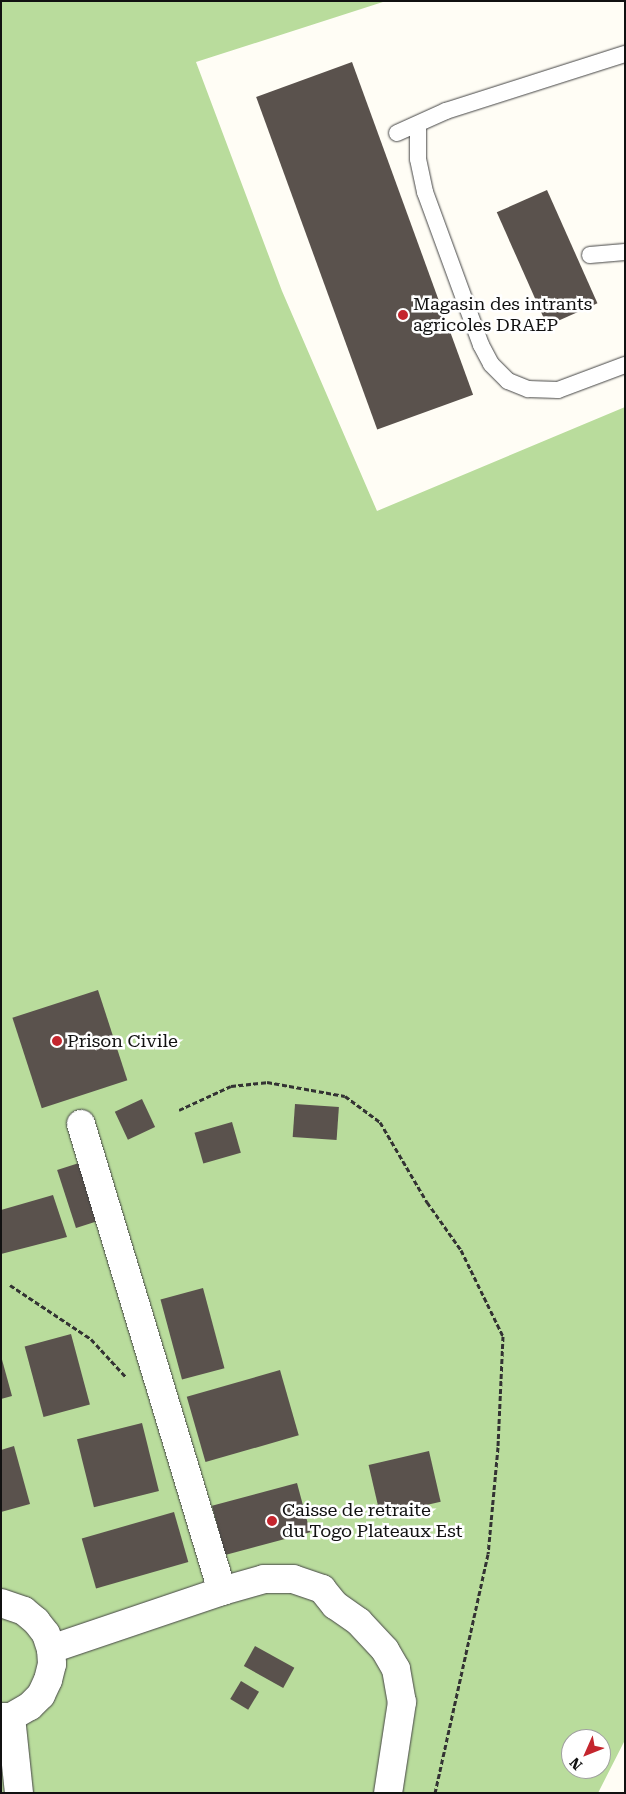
<!DOCTYPE html>
<style>
body{margin:0}
#map{position:relative;width:626px;height:1794px;overflow:hidden;background:#fffdf5;font-family:"Roboto Serif",serif}
div>[style]{position:absolute}
.forest>*{inset:0;background:#b9dc9c}
.building>*{inset:0;background:#5a524d;transform-origin:0 0}
.path>*{height:3px;margin-top:-1.5px;transform-origin:0;background:repeating-linear-gradient(90deg,#333 0 5px,transparent 0 7.5px)}
.roads{filter:drop-shadow(0 0 1px #444) drop-shadow(0 0 1px #444)}
.lane>*{height:16px;margin:-8px;padding:0 8px;transform-origin:8px;border-radius:8px;background:#fff}
.street>*{height:28px;margin:-14px;padding:0 14px;transform-origin:14px;border-radius:14px;background:#fff}
.dots>*{width:14px;height:14px;translate:-50% -50%;box-sizing:border-box;border:2px solid #fff;border-radius:50%}
span{translate:-50% -50%;white-space:nowrap;text-align:center;line-height:1.15;-webkit-text-stroke:5px #fff;paint-order:stroke}
.poi-label{font-size:18px;color:#111}
.left{translate:0 -50%;text-align:left}
.frame{position:absolute;inset:0;border:2px solid #111;pointer-events:none}
.north{position:absolute;left:561px;top:1729px;width:50px;height:50px;box-sizing:border-box;background:#fff;border:1px solid #a0a0a0;border-radius:50%;rotate:226deg;font-size:14px;font-weight:700;line-height:20px;text-align:center;color:#111}
.north::after{content:'';display:block;margin:auto;width:18px;height:22px;background:#c4262e;clip-path:polygon(50% 0,100% 100%,50% 72%,0 100%)}
</style>
<div id="map">
<div class="forest">
<i style="clip-path:polygon(evenodd,1px 1px,386px 1px,196px 62px,282px 291px,377px 511px,625px 407px,625px 1740px,598px 1793px,1px 1793px,1px 1px,571px 1739px,601px 1739px,601px 1769px,571px 1769px,571px 1739px)"></i>
</div>
<div class="building">
<i style="left:352px;top:62px;width:354px;height:102px;rotate:70deg"></i>
<i style="left:547px;top:190px;width:124px;height:55px;rotate:66deg"></i>
<i style="left:98px;top:990px;width:95px;height:90px;rotate:72deg"></i>
<i style="left:142px;top:1099px;width:31px;height:30px;rotate:65deg"></i>
<i style="left:295px;top:1104px;width:44px;height:33px;rotate:4deg"></i>
<i style="left:232px;top:1122px;width:32px;height:39px;rotate:74deg"></i>
<i style="left:79px;top:1163px;width:61px;height:23px;rotate:72deg"></i>
<i style="clip-path:polygon(53px 1195px,67px 1237px,1px 1254px,1px 1210px)"></i>
<i style="left:203px;top:1288px;width:83px;height:44px;rotate:75deg"></i>
<i style="left:71px;top:1334px;width:73px;height:48px;rotate:75deg"></i>
<i style="clip-path:polygon(1px 1356px,12px 1396px,1px 1399px)"></i>
<i style="left:280px;top:1370px;width:68px;height:97px;rotate:74deg"></i>
<i style="left:142px;top:1423px;width:70px;height:67px;rotate:76deg"></i>
<i style="clip-path:polygon(14px 1446px,30px 1504px,1px 1512px,1px 1450px)"></i>
<i style="left:429px;top:1451px;width:52px;height:62px;rotate:77deg"></i>
<i style="left:297px;top:1483px;width:51px;height:88px;rotate:75deg"></i>
<i style="left:174px;top:1512px;width:52px;height:96px;rotate:74deg"></i>
<i style="left:255px;top:1646px;width:45px;height:23px;rotate:29deg"></i>
<i style="left:241px;top:1681px;width:21px;height:21px;rotate:31deg"></i>
</div>
<div class="path">
<i style="left:179px;top:1110px;width:57px;rotate:-24.8deg"></i>
<i style="left:231px;top:1086px;width:36px;rotate:-6deg"></i>
<i style="left:267px;top:1082px;width:79px;rotate:10.2deg"></i>
<i style="left:345px;top:1096px;width:44px;rotate:36.6deg"></i>
<i style="left:380px;top:1122px;width:93px;rotate:59.6deg"></i>
<i style="left:427px;top:1202px;width:59px;rotate:54.7deg"></i>
<i style="left:461px;top:1250px;width:96px;rotate:64deg"></i>
<i style="left:503px;top:1336px;width:111px;rotate:92.6deg"></i>
<i style="left:498px;top:1447px;width:107px;rotate:95.3deg"></i>
<i style="left:488px;top:1554px;width:245px;rotate:102.5deg"></i>
<i style="left:10px;top:1285px;width:97px;rotate:33.7deg"></i>
<i style="left:91px;top:1339px;width:52px;rotate:47.4deg"></i>
</div>
<div class="roads">
<div class="lane">
<i style="left:418px;top:125px;width:34px;rotate:90deg"></i>
<i style="left:418px;top:159px;width:34px;rotate:78deg"></i>
<i style="left:425px;top:192px;width:163px;rotate:69.9deg"></i>
<i style="left:481px;top:345px;width:21px;rotate:62deg"></i>
<i style="left:491px;top:364px;width:24px;rotate:45deg"></i>
<i style="left:508px;top:381px;width:22px;rotate:22deg"></i>
<i style="left:528px;top:389px;width:30px;rotate:2deg"></i>
<i style="left:558px;top:390px;width:72px;rotate:-20.5deg"></i>
<i style="left:397px;top:133px;width:54px;rotate:-24.2deg"></i>
<i style="left:446px;top:111px;width:188px;rotate:-17.7deg"></i>
<i style="left:590px;top:255px;width:35px;rotate:-5deg"></i>
</div>
<div class="street">
<i style="left:81px;top:1124px;width:488px;rotate:73.2deg"></i>
<i style="left:1px;top:1603px;width:24px;rotate:19deg"></i>
<i style="left:24px;top:1611px;width:16px;rotate:40deg"></i>
<i style="left:36px;top:1621px;width:16px;rotate:52deg"></i>
<i style="left:46px;top:1634px;width:16px;rotate:72deg"></i>
<i style="left:51px;top:1649px;width:15px;rotate:86deg"></i>
<i style="left:52px;top:1664px;width:16px;rotate:104deg"></i>
<i style="left:48px;top:1680px;width:17px;rotate:115deg"></i>
<i style="left:41px;top:1695px;width:16px;rotate:135deg"></i>
<i style="left:30px;top:1706px;width:22px;rotate:150deg"></i>
<i style="left:11px;top:1717px;width:10px;rotate:180deg"></i>
<i style="left:51px;top:1649px;width:181px;rotate:-18.7deg"></i>
<i style="left:222px;top:1591px;width:44px;rotate:-15.9deg"></i>
<i style="left:264px;top:1579px;width:29px"></i>
<i style="left:293px;top:1579px;width:31px;rotate:19deg"></i>
<i style="left:322px;top:1589px;width:21px;rotate:51deg"></i>
<i style="left:335px;top:1605px;width:29px;rotate:35deg"></i>
<i style="left:359px;top:1622px;width:38px;rotate:47deg"></i>
<i style="left:385px;top:1650px;width:22px;rotate:60deg"></i>
<i style="left:396px;top:1669px;width:34px;rotate:80deg"></i>
<i style="left:402px;top:1702px;width:92px;rotate:98.7deg"></i>
<i style="left:11px;top:1717px;width:76px;rotate:84deg"></i>
</div>
</div>
<div class="dots">
<i style="left:403px;top:315px;background:#c4262e"></i>
<i style="left:57px;top:1041px;background:#c4262e"></i>
<i style="left:272px;top:1521px;background:#c4262e"></i>
</div>
<div class="poi-label">
<span class="left" style="left:413px;top:315px">Magasin des intrants<br>agricoles DRAEP</span>
<span class="left" style="left:67px;top:1041px">Prison Civile</span>
<span class="left" style="left:282px;top:1521px">Caisse de retraite<br>du Togo Plateaux Est</span>
</div>
<div class="frame"></div>
<div class="north">N</div>
</div>
